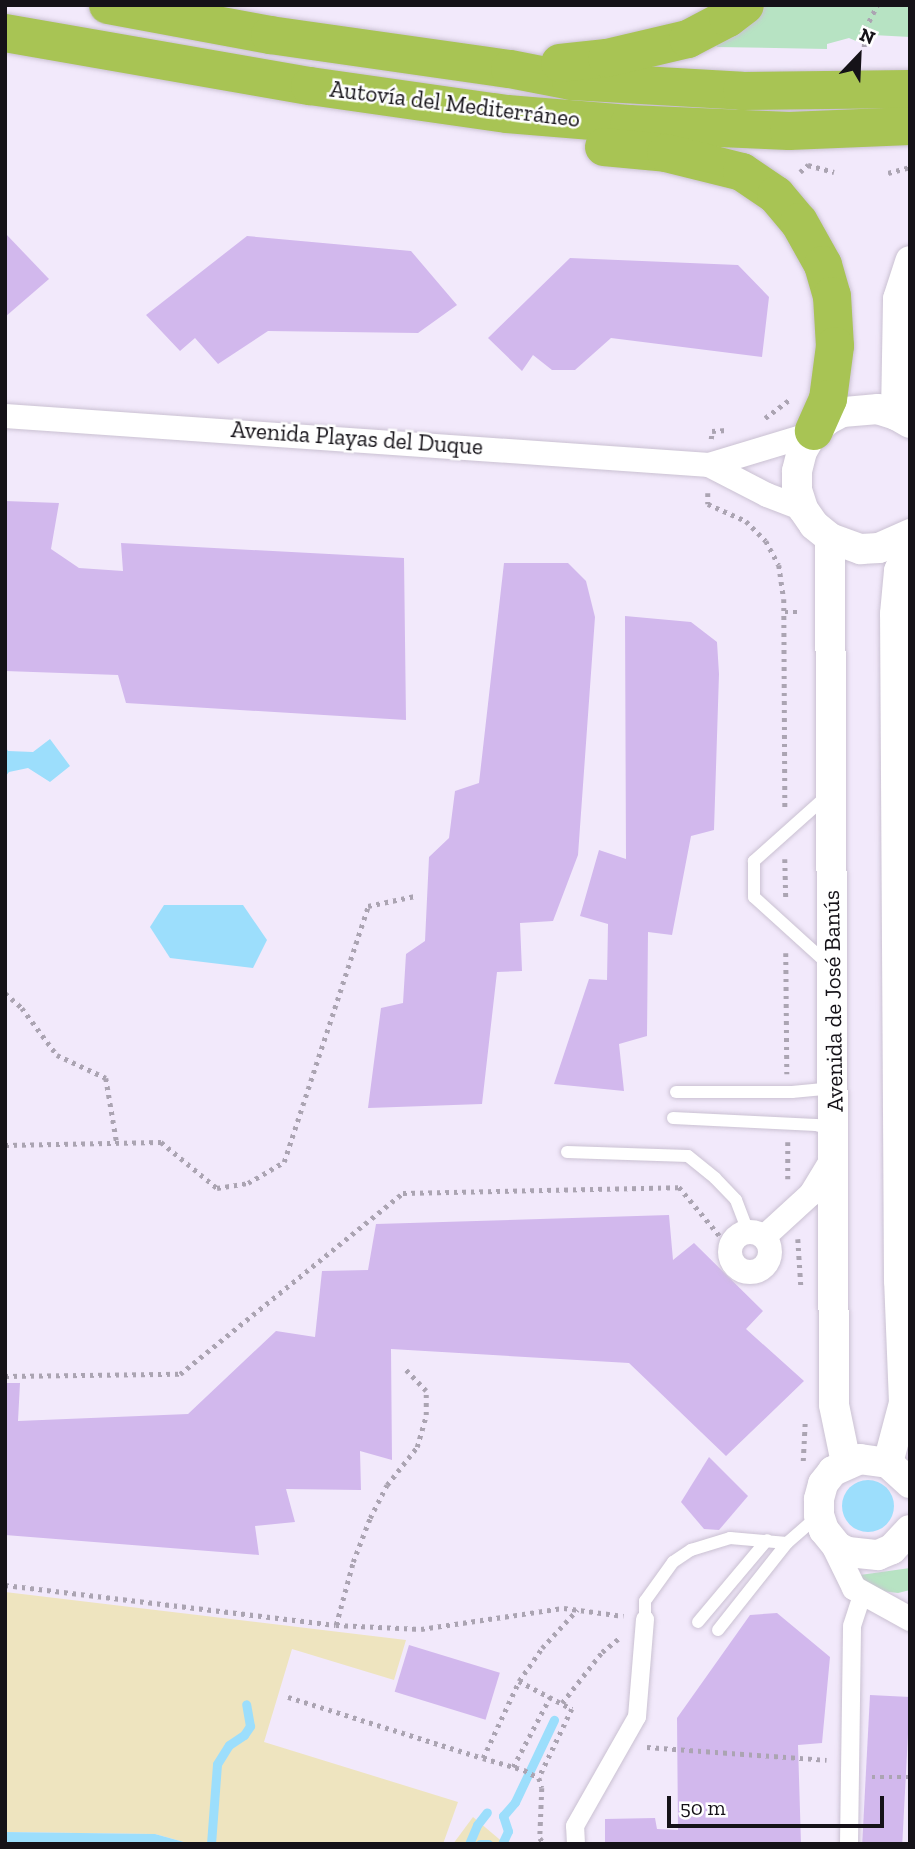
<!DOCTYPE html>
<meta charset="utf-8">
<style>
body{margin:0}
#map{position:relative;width:915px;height:1849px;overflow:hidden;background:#f2e9fb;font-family:"Zilla Slab",serif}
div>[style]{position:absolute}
.green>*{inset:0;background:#b7e3c3}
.sand>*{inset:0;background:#eee4bf}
.water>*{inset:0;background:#9cdefc}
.round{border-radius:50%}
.stream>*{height:9px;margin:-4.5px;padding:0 4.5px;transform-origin:4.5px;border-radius:4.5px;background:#9cdefc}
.building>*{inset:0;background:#d2b8ed;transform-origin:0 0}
.path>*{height:4.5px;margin-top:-2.25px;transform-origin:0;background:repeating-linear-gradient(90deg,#aba4b2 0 3.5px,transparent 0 8.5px)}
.roads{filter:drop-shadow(0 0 2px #cac1d2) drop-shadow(0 0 2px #cac1d2)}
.service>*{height:12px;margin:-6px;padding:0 6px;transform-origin:6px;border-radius:6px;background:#fff}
.pedestrian>*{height:18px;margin:-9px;padding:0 9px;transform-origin:9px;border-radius:9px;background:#fff}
.minor>*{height:24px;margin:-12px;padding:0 12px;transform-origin:12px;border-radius:12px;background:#fff}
.minor>.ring{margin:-12px;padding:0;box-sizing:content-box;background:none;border:24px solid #fff;border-radius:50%}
.tertiary>*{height:30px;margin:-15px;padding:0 15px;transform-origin:15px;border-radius:15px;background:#fff}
.trunk>*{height:38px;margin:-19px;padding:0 19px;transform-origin:19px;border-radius:19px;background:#a8c454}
span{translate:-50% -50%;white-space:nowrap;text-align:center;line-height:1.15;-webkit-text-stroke:5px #fff;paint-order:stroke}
.street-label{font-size:23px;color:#151218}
.frame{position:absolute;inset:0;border:7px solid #151218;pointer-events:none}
.north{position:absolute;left:824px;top:21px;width:70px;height:70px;-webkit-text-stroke:5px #fff;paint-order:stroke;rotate:23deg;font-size:19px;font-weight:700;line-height:28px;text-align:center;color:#151218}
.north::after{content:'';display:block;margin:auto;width:24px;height:32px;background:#151218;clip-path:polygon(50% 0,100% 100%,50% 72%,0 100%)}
.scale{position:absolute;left:667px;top:1796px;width:217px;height:32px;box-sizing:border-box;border:4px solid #151218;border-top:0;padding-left:9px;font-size:21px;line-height:24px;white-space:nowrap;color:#151218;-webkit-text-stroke:5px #fff;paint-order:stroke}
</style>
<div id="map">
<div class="green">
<i style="clip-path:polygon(765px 5px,910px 5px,910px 37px,873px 35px,873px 40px,856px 41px,849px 38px,827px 44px,827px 49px,717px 47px,716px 44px)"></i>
<i style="clip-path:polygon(910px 1568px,910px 1590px,898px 1593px,881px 1591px,861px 1580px,860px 1575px)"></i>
</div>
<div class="sand">
<i style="clip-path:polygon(5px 1592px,406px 1640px,394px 1680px,292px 1649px,264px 1742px,458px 1802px,443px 1844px,191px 1844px,155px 1834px,5px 1832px)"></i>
<i style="clip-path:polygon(473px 1817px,505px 1844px,453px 1844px)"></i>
</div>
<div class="water">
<i style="clip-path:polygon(50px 739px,70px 766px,50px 782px,28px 768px,9px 772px,5px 777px,5px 746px,8px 751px,33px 752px)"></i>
<i style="clip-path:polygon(164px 905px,243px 905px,267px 940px,253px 968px,170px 958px,150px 927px)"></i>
<i class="round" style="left:842px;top:1480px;width:52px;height:52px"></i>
<i style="clip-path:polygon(5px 1832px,155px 1834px,191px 1844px,5px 1844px)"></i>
</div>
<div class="stream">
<i style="left:211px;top:1844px;width:80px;rotate:-85.7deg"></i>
<i style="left:217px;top:1764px;width:22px;rotate:-58deg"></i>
<i style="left:229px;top:1745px;width:18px;rotate:-34deg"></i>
<i style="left:244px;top:1735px;width:11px;rotate:-56deg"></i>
<i style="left:250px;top:1726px;width:22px;rotate:-100deg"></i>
<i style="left:469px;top:1844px;width:21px;rotate:-67deg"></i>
<i style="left:477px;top:1825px;width:16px;rotate:-52deg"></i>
<i style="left:480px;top:1844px;width:8px"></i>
<i style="left:502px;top:1844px;width:14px;rotate:-65deg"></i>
<i style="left:508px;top:1831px;width:16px;rotate:-108deg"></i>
<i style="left:503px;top:1816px;width:18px;rotate:-49deg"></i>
<i style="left:515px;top:1802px;width:91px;rotate:-64.6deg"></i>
</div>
<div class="building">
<i style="clip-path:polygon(5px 233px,49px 279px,5px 317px)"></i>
<i style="clip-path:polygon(247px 236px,411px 251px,457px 305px,418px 333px,268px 331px,218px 364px,195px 338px,180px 351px,146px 315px)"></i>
<i style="clip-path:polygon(570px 258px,738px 265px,769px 297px,762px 357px,611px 338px,575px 370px,552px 370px,533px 355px,522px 371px,488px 338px)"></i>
<i style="clip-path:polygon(5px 501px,59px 503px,51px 549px,79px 568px,123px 571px,121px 543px,404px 558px,406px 720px,126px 703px,118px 675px,5px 671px)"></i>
<i style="clip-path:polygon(504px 563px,568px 563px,586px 581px,595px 617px,578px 855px,553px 921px,520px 923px,522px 971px,497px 972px,482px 1104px,368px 1108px,381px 1008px,403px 1003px,406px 954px,425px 941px,429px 857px,449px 838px,455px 791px,479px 783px)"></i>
<i style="clip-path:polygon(625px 616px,691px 622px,717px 642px,719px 674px,714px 830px,691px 836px,672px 935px,648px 932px,647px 1036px,619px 1044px,624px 1091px,554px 1084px,589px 979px,607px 980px,608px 924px,580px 916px,599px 850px,626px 859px)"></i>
<i style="clip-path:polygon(669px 1215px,673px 1260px,694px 1243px,763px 1311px,746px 1329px,804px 1381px,726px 1456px,629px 1363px,391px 1349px,392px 1460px,360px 1451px,361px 1490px,286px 1489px,295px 1522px,255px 1526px,259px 1555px,5px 1535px,5px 1383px,20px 1383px,18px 1421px,188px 1414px,276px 1331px,315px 1337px,322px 1271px,368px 1270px,376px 1224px)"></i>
<i style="clip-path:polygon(709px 1457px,748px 1496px,719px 1530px,704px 1529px,681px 1502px)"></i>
<i style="clip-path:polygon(777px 1613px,830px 1657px,822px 1743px,798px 1745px,801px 1844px,605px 1844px,605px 1819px,655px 1818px,657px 1829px,678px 1830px,677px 1718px,750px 1615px)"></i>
<i style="left:409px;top:1645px;width:95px;height:49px;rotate:17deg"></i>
<i style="left:870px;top:1695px;width:40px;height:149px;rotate:3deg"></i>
</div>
<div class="path">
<i style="left:864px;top:47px;width:18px;rotate:-87deg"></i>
<i style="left:865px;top:29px;width:27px;rotate:-63deg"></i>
<i style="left:800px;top:172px;width:11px;rotate:-41deg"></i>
<i style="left:808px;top:165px;width:27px;rotate:15deg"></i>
<i style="left:888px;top:173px;width:23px;rotate:-15deg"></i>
<i style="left:765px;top:418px;width:30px;rotate:-37deg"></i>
<i style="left:711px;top:439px;width:8px;rotate:-83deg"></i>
<i style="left:712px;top:431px;width:15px;rotate:-4deg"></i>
<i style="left:708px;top:493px;width:11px;rotate:90deg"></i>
<i style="left:708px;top:504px;width:42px;rotate:24.1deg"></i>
<i style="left:746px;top:521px;width:28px;rotate:45deg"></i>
<i style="left:766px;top:541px;width:27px;rotate:62deg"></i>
<i style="left:779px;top:565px;width:34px;rotate:82deg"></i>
<i style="left:784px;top:599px;width:209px;rotate:89.7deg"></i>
<i style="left:785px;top:612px;width:16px"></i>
<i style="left:785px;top:859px;width:40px;rotate:88.6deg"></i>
<i style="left:786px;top:953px;width:121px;rotate:89.5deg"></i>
<i style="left:5px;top:993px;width:23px;rotate:41deg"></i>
<i style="left:22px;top:1008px;width:59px;rotate:53.3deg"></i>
<i style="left:57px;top:1055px;width:54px;rotate:25.1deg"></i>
<i style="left:106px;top:1078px;width:67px;rotate:80.5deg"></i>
<i style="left:788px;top:1142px;width:37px;rotate:90deg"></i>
<i style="left:5px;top:1145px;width:156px;rotate:-1.1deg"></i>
<i style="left:161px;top:1142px;width:72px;rotate:39.4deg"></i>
<i style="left:217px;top:1188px;width:31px;rotate:-9deg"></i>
<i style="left:248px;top:1183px;width:42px;rotate:-30.3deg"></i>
<i style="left:284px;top:1162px;width:269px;rotate:-71.8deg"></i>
<i style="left:368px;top:906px;width:48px;rotate:-12deg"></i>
<i style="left:798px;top:1239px;width:47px;rotate:86.3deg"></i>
<i style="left:5px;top:1376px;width:175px;rotate:-0.7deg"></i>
<i style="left:180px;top:1374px;width:287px;rotate:-39.1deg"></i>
<i style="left:403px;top:1193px;width:276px;rotate:-1.2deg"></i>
<i style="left:679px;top:1187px;width:80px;rotate:50.1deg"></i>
<i style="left:803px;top:1461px;width:40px;rotate:-87.1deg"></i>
<i style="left:5px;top:1585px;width:333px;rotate:6.9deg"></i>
<i style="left:336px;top:1625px;width:85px;rotate:2.7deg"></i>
<i style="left:421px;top:1629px;width:145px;rotate:-8.4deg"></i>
<i style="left:564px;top:1608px;width:60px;rotate:7.7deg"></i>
<i style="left:336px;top:1625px;width:65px;rotate:-74.9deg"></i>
<i style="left:353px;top:1562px;width:47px;rotate:-68.9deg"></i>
<i style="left:370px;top:1518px;width:37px;rotate:-63deg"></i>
<i style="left:387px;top:1485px;width:48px;rotate:-51.7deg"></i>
<i style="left:417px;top:1447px;width:33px;rotate:-74deg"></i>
<i style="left:426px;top:1415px;width:24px;rotate:-90deg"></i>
<i style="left:426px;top:1391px;width:33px;rotate:-134deg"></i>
<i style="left:519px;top:1681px;width:60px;rotate:27.8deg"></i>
<i style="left:572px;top:1709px;width:76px;rotate:115.6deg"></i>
<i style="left:288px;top:1697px;width:204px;rotate:17.4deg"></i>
<i style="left:483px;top:1758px;width:85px;rotate:-64.9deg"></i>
<i style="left:519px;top:1681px;width:40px;rotate:-55.1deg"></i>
<i style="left:542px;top:1648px;width:52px;rotate:-47.4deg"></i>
<i style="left:562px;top:1703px;width:65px;rotate:-51.9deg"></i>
<i style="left:602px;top:1652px;width:22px;rotate:-39deg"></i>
<i style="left:647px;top:1747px;width:180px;rotate:4.1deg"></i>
<i style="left:483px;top:1758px;width:43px;rotate:16.3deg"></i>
<i style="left:524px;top:1770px;width:17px;rotate:28deg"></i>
<i style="left:539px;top:1778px;width:10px;rotate:73deg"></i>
<i style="left:542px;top:1788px;width:50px;rotate:92.3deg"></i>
<i style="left:540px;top:1838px;width:7px;rotate:56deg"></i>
<i style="left:513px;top:1767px;width:79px;rotate:-62.1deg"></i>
<i style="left:872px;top:1777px;width:38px"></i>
</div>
<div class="roads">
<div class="service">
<i style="left:829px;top:794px;width:101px;rotate:138.2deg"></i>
<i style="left:754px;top:861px;width:36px;rotate:90deg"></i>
<i style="left:754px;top:897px;width:101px;rotate:42.2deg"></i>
<i style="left:676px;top:1092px;width:116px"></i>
<i style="left:792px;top:1092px;width:42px;rotate:-5.4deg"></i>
<i style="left:673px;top:1118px;width:143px;rotate:2.8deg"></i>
<i style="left:816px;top:1125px;width:18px;rotate:16deg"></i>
<i style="left:567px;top:1152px;width:121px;rotate:1.9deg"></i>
<i style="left:688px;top:1156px;width:35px;rotate:39deg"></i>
<i style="left:715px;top:1178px;width:30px;rotate:46deg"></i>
<i style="left:736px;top:1200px;width:33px;rotate:69deg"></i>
<i style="left:645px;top:1619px;width:18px;rotate:-90deg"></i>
<i style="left:645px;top:1601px;width:48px;rotate:-54.3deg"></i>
<i style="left:673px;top:1562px;width:22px;rotate:-34deg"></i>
<i style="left:691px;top:1550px;width:41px;rotate:-17.1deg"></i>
<i style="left:730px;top:1538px;width:57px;rotate:5deg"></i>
<i style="left:787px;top:1543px;width:43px;rotate:-41.2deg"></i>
<i style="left:698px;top:1622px;width:107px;rotate:-49.9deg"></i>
<i style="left:718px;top:1630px;width:111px;rotate:-51.6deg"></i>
</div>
<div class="pedestrian">
<i style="left:576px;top:1844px;width:18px;rotate:-93deg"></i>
<i style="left:575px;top:1826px;width:125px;rotate:-60.4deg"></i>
<i style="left:637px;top:1717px;width:98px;rotate:-85.3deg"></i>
<i style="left:849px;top:1844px;width:218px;rotate:-89.2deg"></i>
<i style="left:852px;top:1626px;width:33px;rotate:-72deg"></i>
</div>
<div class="minor">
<i style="left:5px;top:416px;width:706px;rotate:3.98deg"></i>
<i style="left:709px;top:465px;width:108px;rotate:-16.8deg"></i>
<i style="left:709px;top:465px;width:65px;rotate:27.3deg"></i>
<i style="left:767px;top:495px;width:39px;rotate:21deg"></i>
<i class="ring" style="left:730px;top:1232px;width:16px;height:16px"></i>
<i style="left:764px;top:1237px;width:64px;rotate:-42.5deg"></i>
<i style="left:811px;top:1194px;width:44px;rotate:-58.8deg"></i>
<i style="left:830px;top:1539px;width:55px;rotate:63.9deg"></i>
<i style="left:854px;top:1588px;width:64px;rotate:29deg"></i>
</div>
<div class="tertiary">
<i style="left:896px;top:415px;width:116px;rotate:-89deg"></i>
<i style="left:898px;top:299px;width:40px;rotate:-72deg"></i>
<i style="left:910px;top:423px;width:16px;rotate:-150deg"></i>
<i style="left:896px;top:415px;width:19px;rotate:-162deg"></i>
<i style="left:878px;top:409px;width:36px;rotate:175deg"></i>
<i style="left:842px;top:412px;width:17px;rotate:152deg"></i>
<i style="left:827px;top:420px;width:21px;rotate:137deg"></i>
<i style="left:812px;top:434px;width:20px;rotate:120deg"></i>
<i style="left:802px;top:451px;width:21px;rotate:104deg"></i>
<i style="left:797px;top:471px;width:19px;rotate:90deg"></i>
<i style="left:797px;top:490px;width:20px;rotate:72deg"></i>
<i style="left:803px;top:509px;width:19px;rotate:55deg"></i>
<i style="left:814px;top:525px;width:21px;rotate:39deg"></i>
<i style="left:830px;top:538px;width:33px;rotate:20deg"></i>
<i style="left:861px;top:549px;width:18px;rotate:-3deg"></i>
<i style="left:879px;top:548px;width:34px;rotate:-24deg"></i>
<i style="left:830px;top:538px;width:867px;rotate:89.74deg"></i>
<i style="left:834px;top:1405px;width:59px;rotate:78.3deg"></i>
<i style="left:888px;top:1463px;width:62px;rotate:-75.1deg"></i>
<i style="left:904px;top:1403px;width:122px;rotate:-92.3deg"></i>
<i style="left:899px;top:1281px;width:667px;rotate:-90.34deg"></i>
<i style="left:895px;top:614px;width:43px;rotate:-84.7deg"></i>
<i style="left:899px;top:571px;width:31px;rotate:-69deg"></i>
<i style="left:910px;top:1483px;width:30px;rotate:-138deg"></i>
<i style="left:888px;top:1463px;width:28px;rotate:-172deg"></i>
<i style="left:860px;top:1459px;width:30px;rotate:156deg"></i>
<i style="left:833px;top:1471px;width:16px;rotate:128deg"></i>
<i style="left:823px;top:1484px;width:16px;rotate:105deg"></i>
<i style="left:819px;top:1499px;width:16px;rotate:90deg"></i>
<i style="left:819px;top:1515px;width:16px;rotate:72deg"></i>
<i style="left:824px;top:1530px;width:22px;rotate:51deg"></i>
<i style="left:838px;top:1547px;width:11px;rotate:27deg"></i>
<i style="left:848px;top:1552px;width:30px;rotate:6deg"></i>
<i style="left:878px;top:1555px;width:15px;rotate:-23deg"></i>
<i style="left:892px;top:1549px;width:26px;rotate:-47deg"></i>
</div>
<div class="trunk">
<i style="left:108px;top:5px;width:165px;rotate:10.5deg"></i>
<i style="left:270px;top:35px;width:242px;rotate:8.1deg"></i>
<i style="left:510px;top:69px;width:62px;rotate:11.1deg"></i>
<i style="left:571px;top:81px;width:171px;rotate:3.3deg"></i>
<i style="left:742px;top:91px;width:168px;rotate:-0.7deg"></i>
<i style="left:5px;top:33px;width:310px;rotate:9.9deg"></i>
<i style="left:310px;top:86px;width:199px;rotate:8.1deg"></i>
<i style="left:507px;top:114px;width:122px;rotate:4.7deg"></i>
<i style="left:629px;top:124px;width:160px;rotate:2.5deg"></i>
<i style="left:789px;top:131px;width:121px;rotate:-2.4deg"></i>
<i style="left:560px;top:63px;width:47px;rotate:-6.1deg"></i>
<i style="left:607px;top:58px;width:83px;rotate:-13.2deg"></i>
<i style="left:688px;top:39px;width:45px;rotate:-27.7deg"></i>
<i style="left:728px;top:18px;width:21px;rotate:-37deg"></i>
<i style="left:604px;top:147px;width:62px;rotate:5.5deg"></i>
<i style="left:666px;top:153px;width:78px;rotate:14deg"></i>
<i style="left:742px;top:172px;width:41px;rotate:34.1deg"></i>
<i style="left:776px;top:195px;width:35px;rotate:50deg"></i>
<i style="left:799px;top:222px;width:49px;rotate:60.8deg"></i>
<i style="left:823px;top:265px;width:32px;rotate:74deg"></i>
<i style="left:832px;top:296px;width:50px;rotate:86.6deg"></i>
<i style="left:835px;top:346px;width:53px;rotate:97.5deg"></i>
<i style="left:828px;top:399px;width:35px;rotate:114deg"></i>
</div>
</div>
<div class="street-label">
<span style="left:455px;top:104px;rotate:7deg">Autovía del Mediterráneo</span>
<span style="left:357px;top:438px;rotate:4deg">Avenida Playas del Duque</span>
<span style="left:833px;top:1001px;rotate:-91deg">Avenida de José Banús</span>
</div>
<div class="frame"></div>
<div class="north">N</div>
<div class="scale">50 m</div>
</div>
